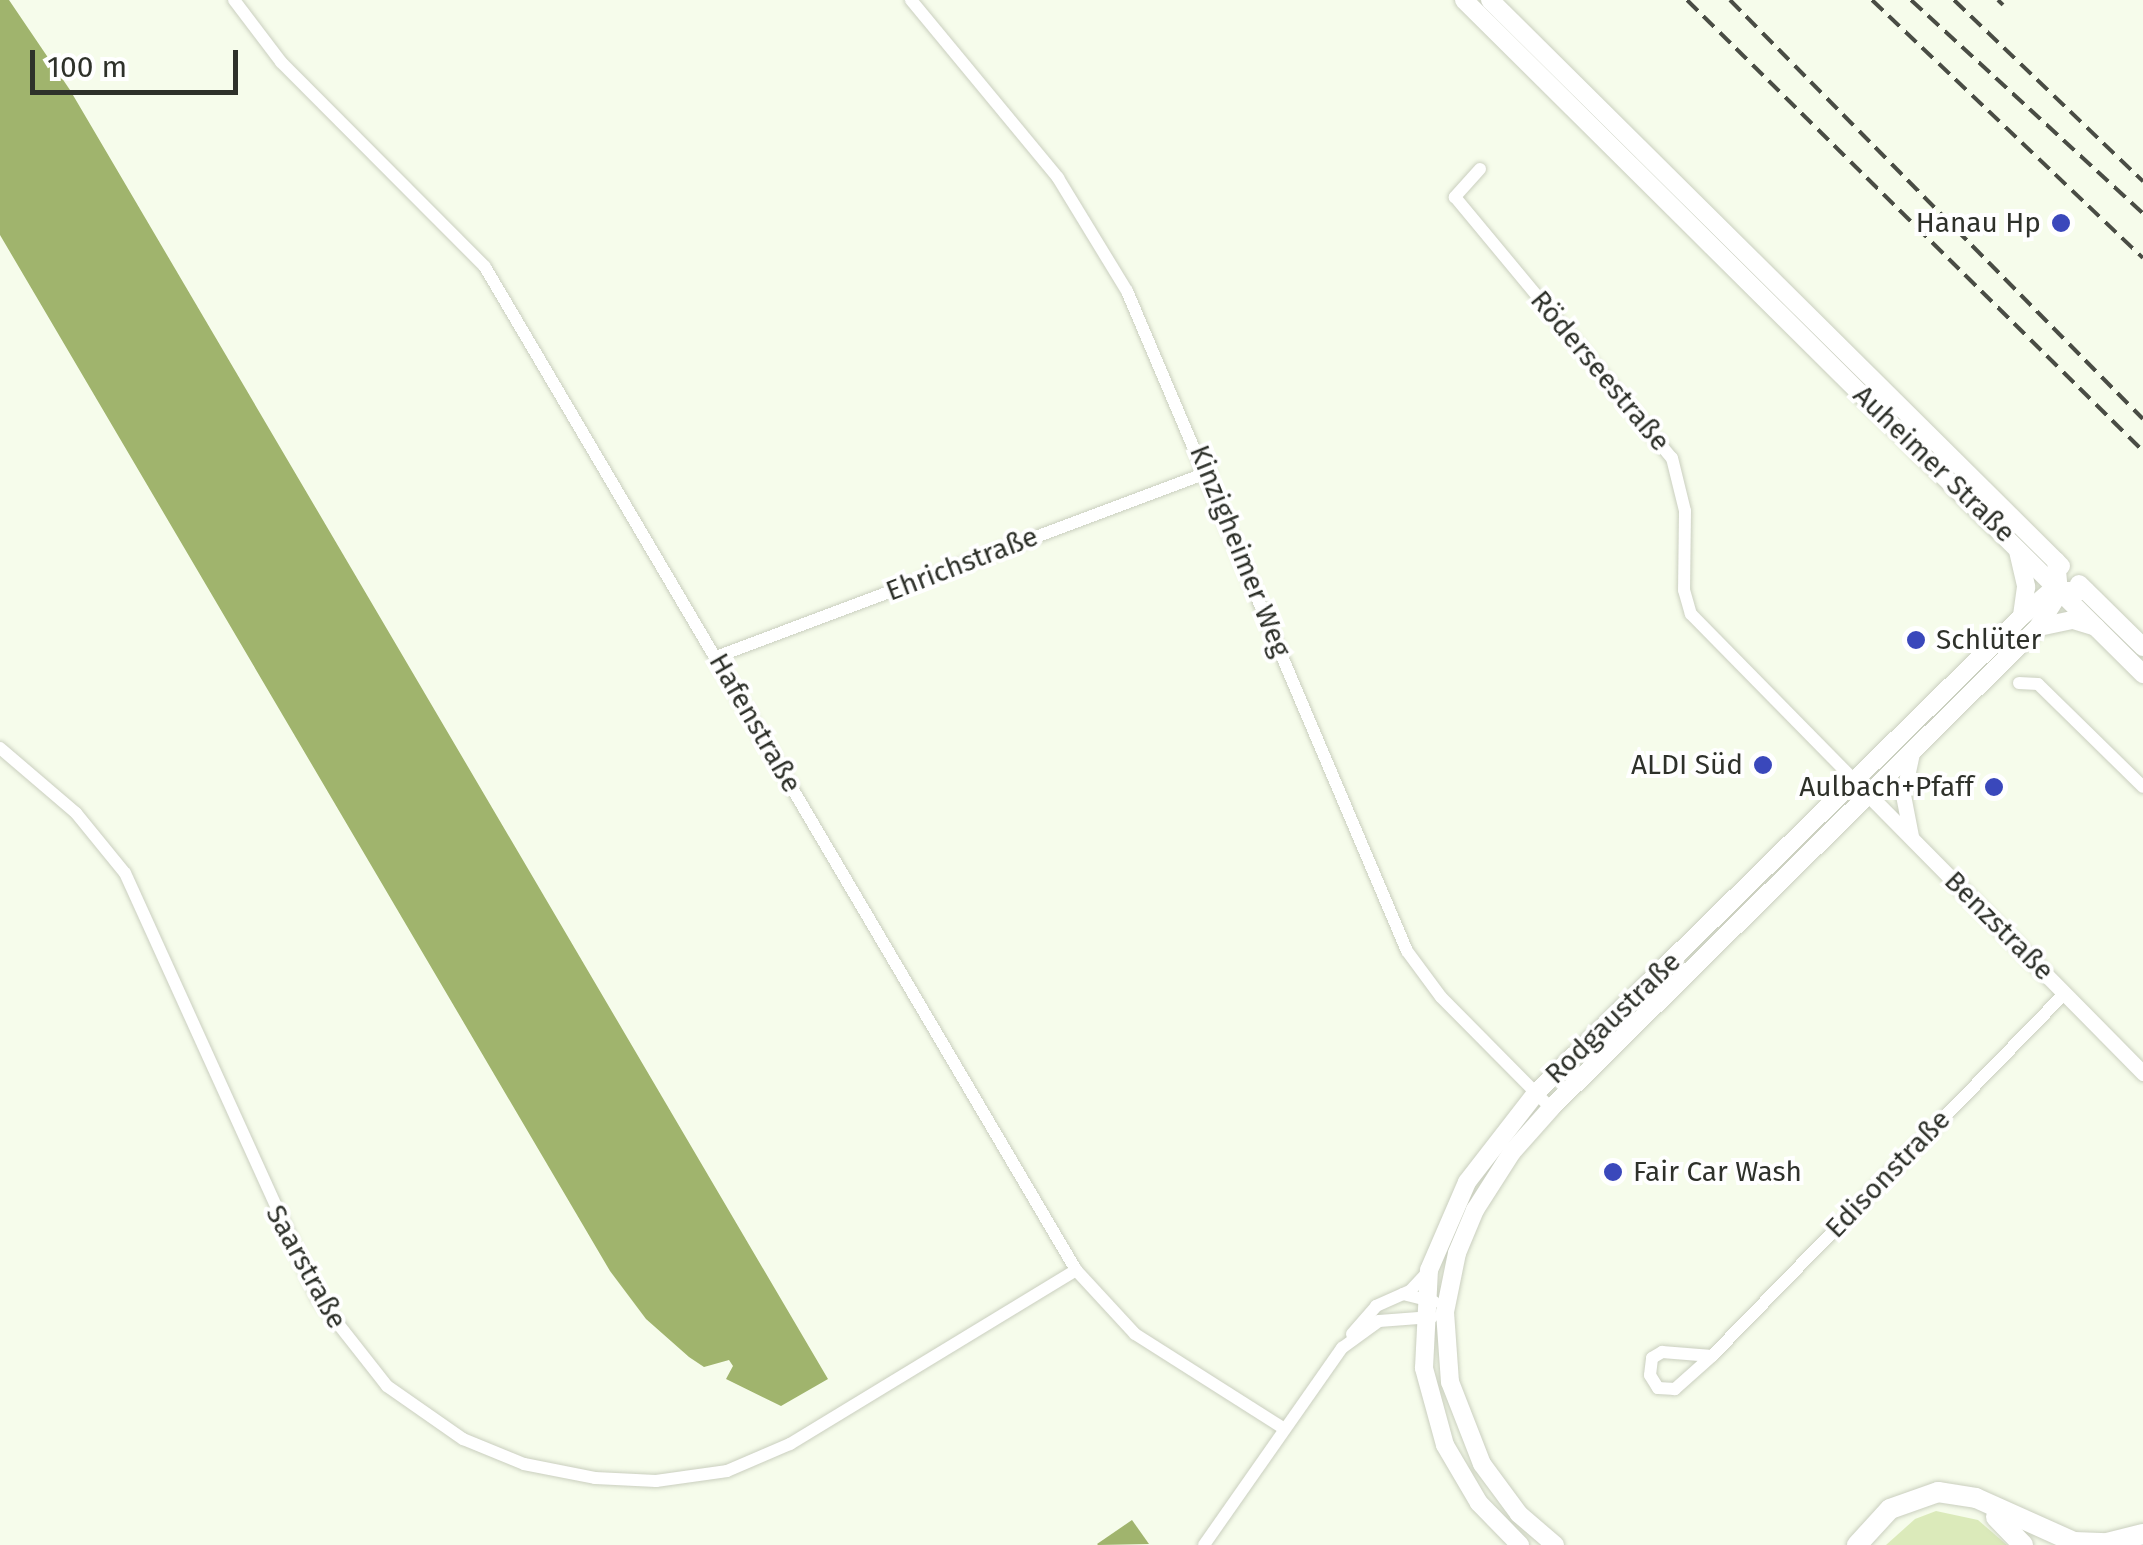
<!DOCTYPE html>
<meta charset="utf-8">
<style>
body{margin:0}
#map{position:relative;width:2143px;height:1545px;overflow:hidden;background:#f6fceb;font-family:"Fira Sans",sans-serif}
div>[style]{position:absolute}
.green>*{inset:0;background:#dbeaba}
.water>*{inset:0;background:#a0b46d}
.roads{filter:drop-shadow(0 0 2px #cacfbf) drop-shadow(0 0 2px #cacfbf)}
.minor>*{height:12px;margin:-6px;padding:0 6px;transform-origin:6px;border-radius:6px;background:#fff}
.tertiary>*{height:15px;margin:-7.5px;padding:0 7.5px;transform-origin:7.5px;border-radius:7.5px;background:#fff}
.secondary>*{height:18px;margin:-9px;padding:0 9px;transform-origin:9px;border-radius:9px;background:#fff}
.trunk>*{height:20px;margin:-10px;padding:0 10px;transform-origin:10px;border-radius:10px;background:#fff}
.rail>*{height:4px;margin-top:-2px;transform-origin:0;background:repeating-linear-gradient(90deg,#494c44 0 15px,transparent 0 23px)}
.dots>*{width:28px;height:28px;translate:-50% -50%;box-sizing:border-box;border:5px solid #fff;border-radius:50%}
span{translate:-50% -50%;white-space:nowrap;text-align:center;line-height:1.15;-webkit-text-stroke:8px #fff;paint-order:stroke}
.poi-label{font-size:28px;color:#2e312a}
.right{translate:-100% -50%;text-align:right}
.left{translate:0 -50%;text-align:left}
.street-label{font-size:28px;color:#2e312a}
.scale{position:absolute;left:30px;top:50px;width:208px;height:45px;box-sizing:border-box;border:5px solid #2e312a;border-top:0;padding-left:12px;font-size:30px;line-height:35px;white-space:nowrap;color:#2e312a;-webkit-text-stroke:8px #fff;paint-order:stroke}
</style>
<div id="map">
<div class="green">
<i style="clip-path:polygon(1936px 1511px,1978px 1520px,2007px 1545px,1886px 1545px,1915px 1519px)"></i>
</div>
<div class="water">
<i style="clip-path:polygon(0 0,9px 0,70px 90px,828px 1379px,781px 1406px,726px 1379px,733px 1366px,729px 1360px,704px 1367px,689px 1357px,646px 1319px,610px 1271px,0 235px)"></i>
<i style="clip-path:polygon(1132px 1520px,1149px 1544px,1098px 1545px,1097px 1544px)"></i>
</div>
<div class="roads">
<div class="minor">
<i style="left:234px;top:0;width:78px;rotate:52.8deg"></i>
<i style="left:281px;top:62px;width:289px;rotate:45.1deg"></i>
<i style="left:485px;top:267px;width:1164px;rotate:59.49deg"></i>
<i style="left:1076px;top:1270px;width:87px;rotate:47.3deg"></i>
<i style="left:1135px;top:1334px;width:175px;rotate:32.4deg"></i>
<i style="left:911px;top:0;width:231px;rotate:50.4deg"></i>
<i style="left:1058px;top:178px;width:132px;rotate:58.6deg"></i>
<i style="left:1127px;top:291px;width:717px;rotate:67.01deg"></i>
<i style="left:1407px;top:951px;width:57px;rotate:53.5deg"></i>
<i style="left:1441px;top:997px;width:156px;rotate:45.3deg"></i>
<i style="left:1480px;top:169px;width:38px;rotate:132deg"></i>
<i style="left:1455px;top:197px;width:339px;rotate:50.3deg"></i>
<i style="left:1672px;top:458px;width:55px;rotate:76.2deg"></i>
<i style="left:1685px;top:511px;width:79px;rotate:90.7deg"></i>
<i style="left:1684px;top:590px;width:25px;rotate:74deg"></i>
<i style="left:1691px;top:614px;width:233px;rotate:45.5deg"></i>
<i style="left:716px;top:657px;width:527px;rotate:-20.57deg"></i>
<i style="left:2019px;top:683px;width:19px;rotate:3deg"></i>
<i style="left:2038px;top:684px;width:147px;rotate:44.4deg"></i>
<i style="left:0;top:748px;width:100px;rotate:40.5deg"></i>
<i style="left:76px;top:813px;width:77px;rotate:50.8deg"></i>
<i style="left:125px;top:873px;width:465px;rotate:65.6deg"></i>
<i style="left:317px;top:1297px;width:113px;rotate:51.8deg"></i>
<i style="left:387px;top:1386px;width:93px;rotate:34.9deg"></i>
<i style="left:463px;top:1439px;width:66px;rotate:22.3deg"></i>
<i style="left:524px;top:1464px;width:72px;rotate:11.2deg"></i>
<i style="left:595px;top:1478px;width:61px;rotate:2.8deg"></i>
<i style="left:656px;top:1481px;width:72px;rotate:-8deg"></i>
<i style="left:727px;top:1471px;width:69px;rotate:-23.2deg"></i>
<i style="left:790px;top:1444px;width:335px;rotate:-31.3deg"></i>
<i style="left:1403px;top:1294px;width:32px;rotate:14deg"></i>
<i style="left:1352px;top:1334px;width:37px;rotate:-49deg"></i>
<i style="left:1376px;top:1306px;width:37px;rotate:-24deg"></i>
<i style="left:1410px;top:1291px;width:26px;rotate:-47deg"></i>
<i style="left:1712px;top:1356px;width:50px;rotate:138.3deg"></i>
<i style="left:1675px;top:1389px;width:17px;rotate:-177deg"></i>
<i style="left:1658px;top:1388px;width:15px;rotate:-122deg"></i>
<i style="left:1650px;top:1375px;width:17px;rotate:-83deg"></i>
<i style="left:1652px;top:1358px;width:12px;rotate:-31deg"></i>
<i style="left:1662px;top:1352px;width:50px;rotate:4.6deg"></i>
<i style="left:1712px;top:1356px;width:506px;rotate:-45.8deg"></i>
<i style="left:1204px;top:1545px;width:241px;rotate:-55deg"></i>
<i style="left:1342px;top:1348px;width:46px;rotate:-36.1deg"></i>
<i style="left:1379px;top:1321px;width:53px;rotate:-4.3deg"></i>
</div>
<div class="tertiary">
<i style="left:1854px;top:780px;width:412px;rotate:45.4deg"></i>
<i style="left:1911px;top:836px;width:42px;rotate:-101deg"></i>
<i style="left:1903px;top:795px;width:43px;rotate:-77.9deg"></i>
</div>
<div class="secondary">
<i style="left:1464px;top:0;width:957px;rotate:44.79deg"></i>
<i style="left:1490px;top:0;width:804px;rotate:44.75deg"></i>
<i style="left:2018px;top:551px;width:37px;rotate:77deg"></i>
<i style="left:2026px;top:587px;width:29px;rotate:98deg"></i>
<i style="left:2079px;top:584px;width:90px;rotate:44.5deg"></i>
<i style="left:2039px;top:627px;width:35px;rotate:-12deg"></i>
<i style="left:2073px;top:620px;width:24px;rotate:17deg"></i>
<i style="left:1520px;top:1545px;width:59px;rotate:-134.3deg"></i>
<i style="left:1479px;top:1503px;width:67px;rotate:-120.4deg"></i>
<i style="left:1445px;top:1445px;width:80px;rotate:-105.3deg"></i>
<i style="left:1424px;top:1368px;width:98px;rotate:-87.1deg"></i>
<i style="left:1429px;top:1270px;width:96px;rotate:-66.6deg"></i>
<i style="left:1467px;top:1182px;width:113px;rotate:-52.2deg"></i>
<i style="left:1536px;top:1093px;width:681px;rotate:-44.46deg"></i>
<i style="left:2022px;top:616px;width:38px;rotate:-41deg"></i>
<i style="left:2051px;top:591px;width:35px"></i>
<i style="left:1555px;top:1545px;width:48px;rotate:-139.3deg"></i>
<i style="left:1519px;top:1514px;width:62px;rotate:-126.5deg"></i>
<i style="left:1482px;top:1464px;width:88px;rotate:-111.3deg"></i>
<i style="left:1450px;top:1382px;width:70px;rotate:-94.1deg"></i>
<i style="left:1445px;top:1312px;width:60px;rotate:-78.5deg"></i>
<i style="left:1457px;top:1253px;width:47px;rotate:-67.3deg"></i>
<i style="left:1475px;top:1210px;width:69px;rotate:-57.5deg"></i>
<i style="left:1512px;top:1152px;width:59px;rotate:-48.4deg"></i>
<i style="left:1551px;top:1108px;width:684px;rotate:-44.64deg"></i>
<i style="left:2038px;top:627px;width:40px;rotate:-58deg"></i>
<i style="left:2059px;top:593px;width:32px;rotate:-95deg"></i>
</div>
<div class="trunk">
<i style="left:1996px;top:1517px;width:39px;rotate:46deg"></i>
<i style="left:1857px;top:1545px;width:49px;rotate:-47.5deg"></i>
<i style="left:1890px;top:1509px;width:51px;rotate:-19.5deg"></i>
<i style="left:1938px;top:1492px;width:38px;rotate:9deg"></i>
<i style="left:1976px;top:1498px;width:107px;rotate:24.2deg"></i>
<i style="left:2074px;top:1542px;width:33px;rotate:2deg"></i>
<i style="left:2107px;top:1543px;width:37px;rotate:-14deg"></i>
</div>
</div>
<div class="rail">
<i style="left:1687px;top:0;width:641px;rotate:44.68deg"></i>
<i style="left:1730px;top:0;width:588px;rotate:45.41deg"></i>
<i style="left:1872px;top:0;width:374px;rotate:43.6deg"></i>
<i style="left:1911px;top:0;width:315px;rotate:42.6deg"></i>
<i style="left:1954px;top:0;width:262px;rotate:43.8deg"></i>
<i style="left:1998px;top:0;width:7px;rotate:45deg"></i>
</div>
<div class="dots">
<i style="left:2061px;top:223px;background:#3a48bb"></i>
<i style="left:1916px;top:640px;background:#3a48bb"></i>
<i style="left:1763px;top:765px;background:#3a48bb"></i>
<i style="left:1994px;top:787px;background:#3a48bb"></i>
<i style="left:1613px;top:1172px;background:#3a48bb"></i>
</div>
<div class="poi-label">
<span class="right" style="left:2041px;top:223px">Hanau Hp</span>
<span class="left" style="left:1936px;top:640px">Schlüter</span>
<span class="right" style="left:1743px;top:765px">ALDI Süd</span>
<span class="right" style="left:1974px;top:787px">Aulbach+Pfaff</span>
<span class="left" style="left:1633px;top:1172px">Fair Car Wash</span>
</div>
<div class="street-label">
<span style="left:1600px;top:371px;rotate:50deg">Röderseestraße</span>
<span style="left:1934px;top:464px;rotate:44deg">Auheimer Straße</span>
<span style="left:1240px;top:551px;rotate:68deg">Kinzigheimer Weg</span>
<span style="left:962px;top:564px;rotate:-21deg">Ehrichstraße</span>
<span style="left:755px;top:723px;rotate:60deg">Hafenstraße</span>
<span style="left:1999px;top:926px;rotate:45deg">Benzstraße</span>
<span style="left:1613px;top:1018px;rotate:-44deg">Rodgaustraße</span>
<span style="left:1888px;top:1174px;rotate:-46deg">Edisonstraße</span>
<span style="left:306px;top:1267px;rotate:61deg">Saarstraße</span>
</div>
<div class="scale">100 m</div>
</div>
